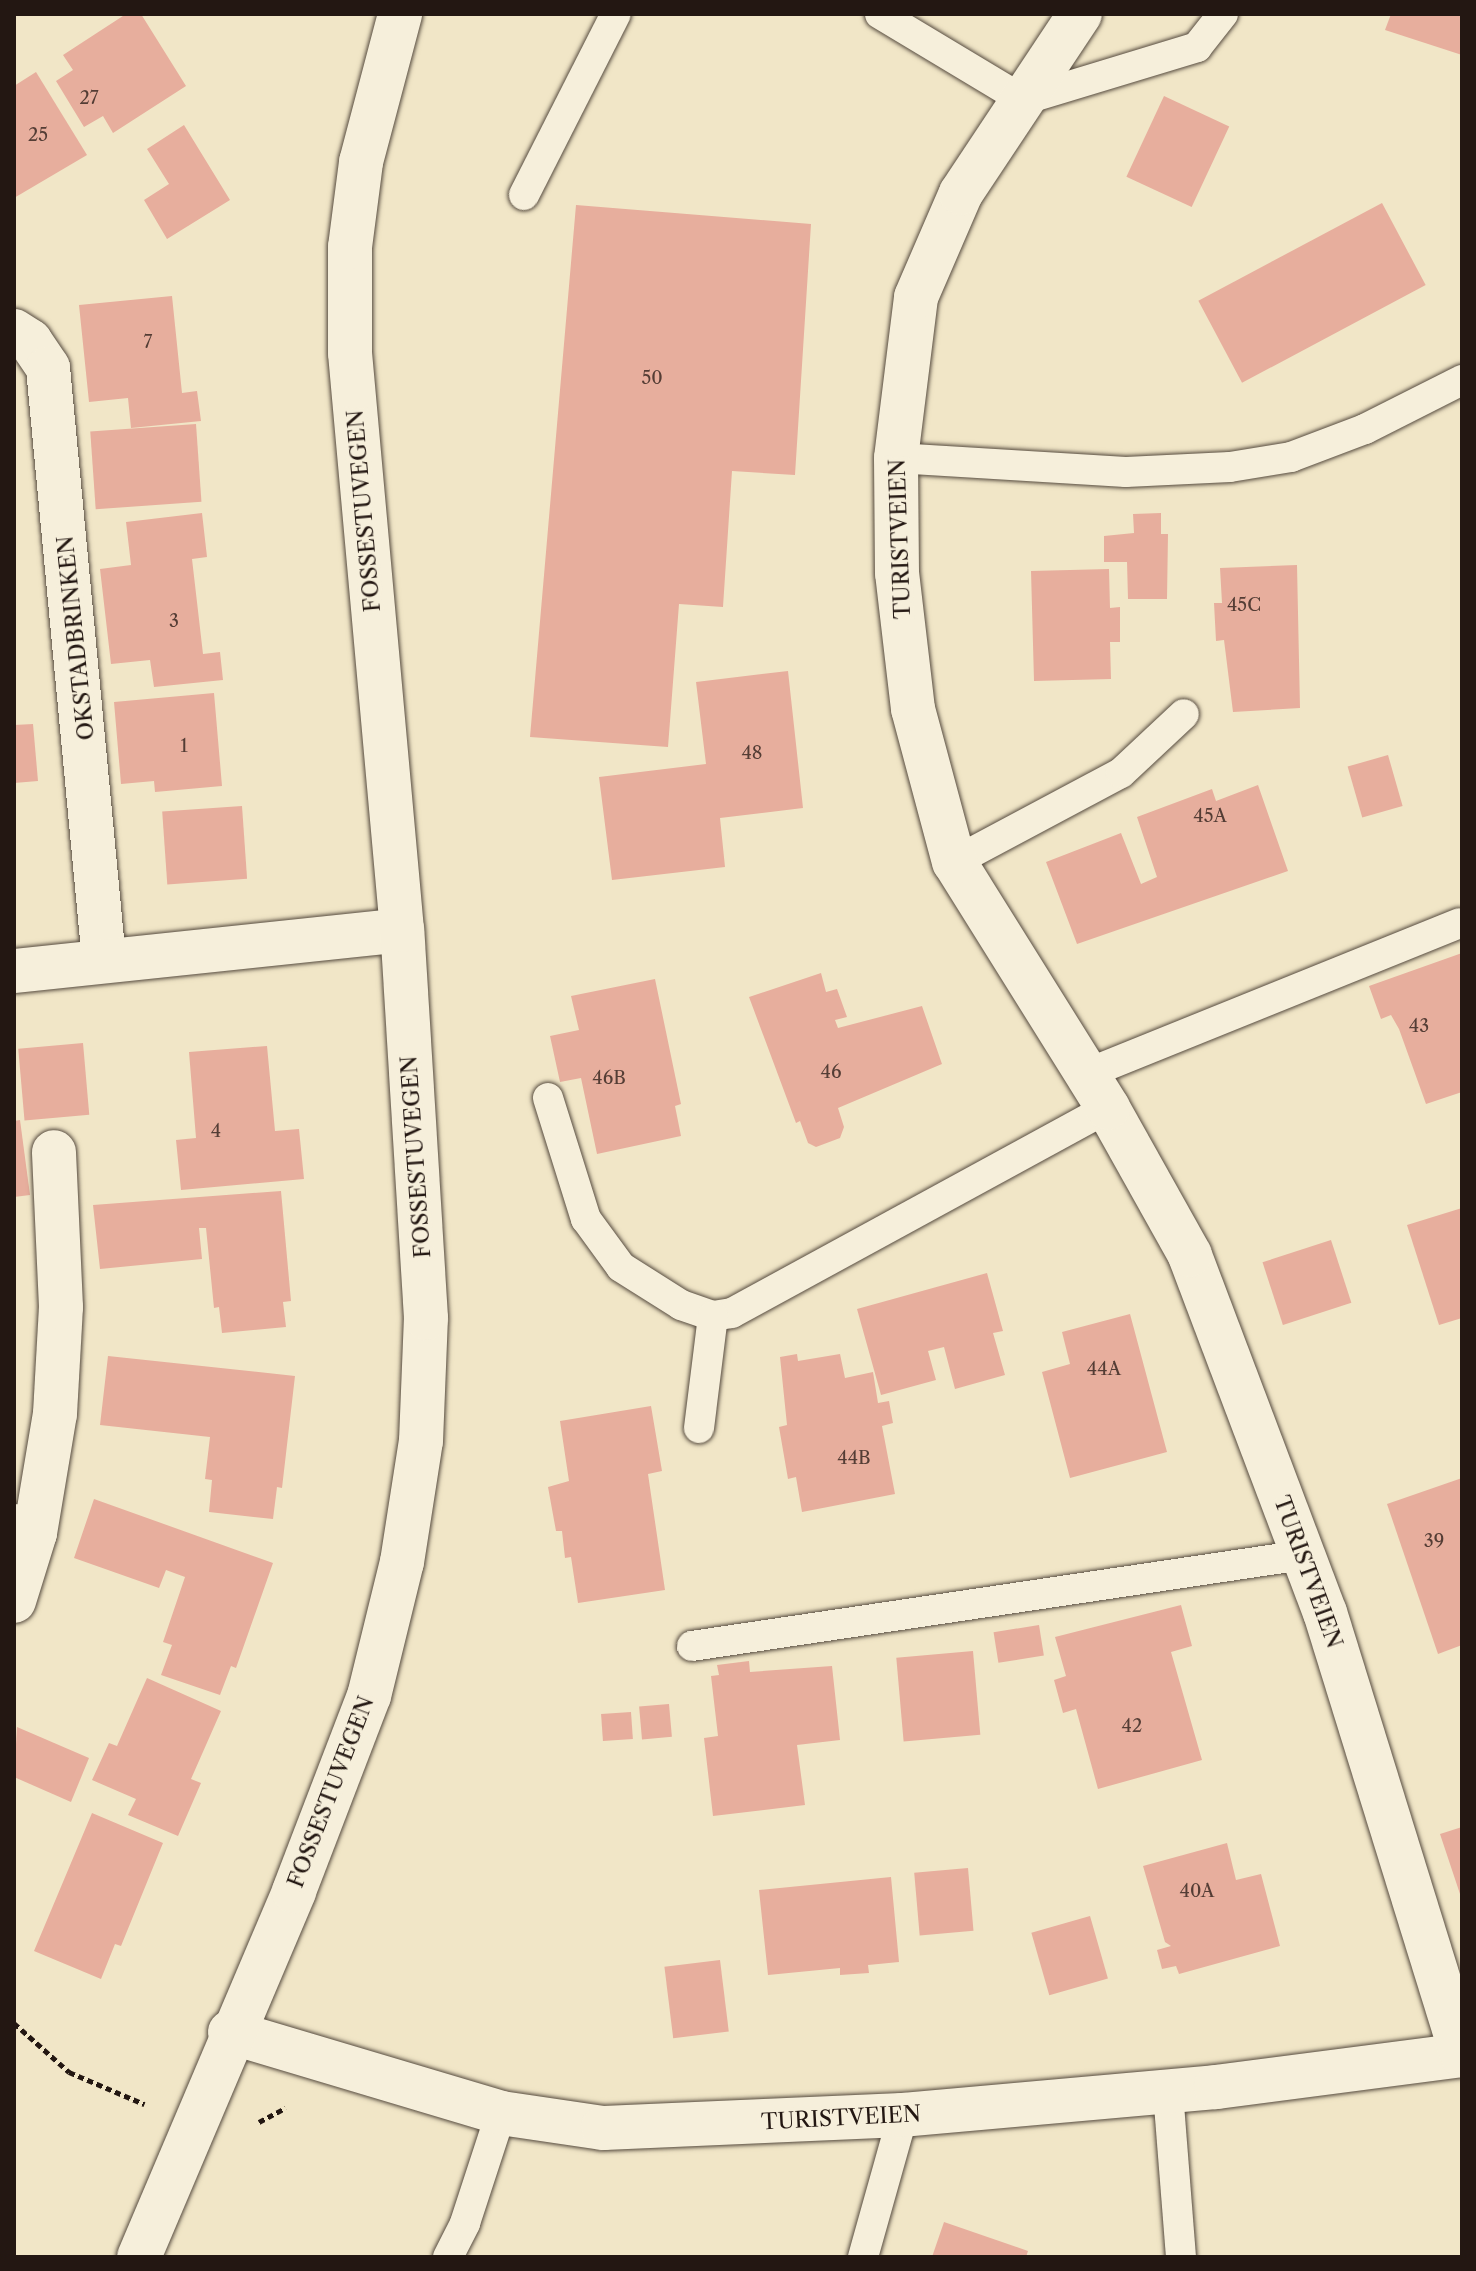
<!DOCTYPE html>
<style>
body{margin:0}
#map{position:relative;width:1476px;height:2271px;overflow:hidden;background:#f1e6c7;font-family:"Libre Caslon Text",serif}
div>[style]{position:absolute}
.building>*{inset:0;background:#e7ae9d;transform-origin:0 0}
.path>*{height:5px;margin-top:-2.5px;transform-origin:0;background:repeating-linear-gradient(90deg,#231712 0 6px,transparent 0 10px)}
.roads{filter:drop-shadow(0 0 2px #564b3f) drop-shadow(0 0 2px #564b3f)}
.service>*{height:30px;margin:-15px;padding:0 15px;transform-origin:15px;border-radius:15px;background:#f6efdb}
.minor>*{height:44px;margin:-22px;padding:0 22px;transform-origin:22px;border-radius:22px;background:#f6efdb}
.tertiary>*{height:44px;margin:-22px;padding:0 22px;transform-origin:22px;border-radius:22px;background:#f6efdb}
span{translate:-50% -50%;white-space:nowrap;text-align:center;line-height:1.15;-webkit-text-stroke:8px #f6efdb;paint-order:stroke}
.number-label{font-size:18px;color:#543d35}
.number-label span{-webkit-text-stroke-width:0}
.street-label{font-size:22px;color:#231712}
.frame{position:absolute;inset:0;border:16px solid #231712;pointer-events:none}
</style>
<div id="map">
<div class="building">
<i style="clip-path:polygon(126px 14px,141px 14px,186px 86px,113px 133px,103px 116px,84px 127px,56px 81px,73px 70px,63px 55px)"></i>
<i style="clip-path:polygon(1391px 14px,1462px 14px,1462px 55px,1385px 30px)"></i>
<i style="clip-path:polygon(36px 72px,87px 155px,14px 198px,14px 86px)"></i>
<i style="left:1164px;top:96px;width:72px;height:89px;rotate:25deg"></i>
<i style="clip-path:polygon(184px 125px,230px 200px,167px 239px,144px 200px,169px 184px,147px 149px)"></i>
<i style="left:1382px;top:203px;width:93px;height:208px;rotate:62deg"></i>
<i style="clip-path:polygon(576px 205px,811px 224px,795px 475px,732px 471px,723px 607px,679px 604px,668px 747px,530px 737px)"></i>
<i style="clip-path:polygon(172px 296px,182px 393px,197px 391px,201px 421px,131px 428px,128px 398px,89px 402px,79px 305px)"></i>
<i style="left:196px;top:424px;width:78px;height:106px;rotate:86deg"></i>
<i style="clip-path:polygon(202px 513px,207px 557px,192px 559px,203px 654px,220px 652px,223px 680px,154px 687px,150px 660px,111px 664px,100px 569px,131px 565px,126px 522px)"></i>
<i style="clip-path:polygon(1161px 513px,1161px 534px,1168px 534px,1167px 599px,1128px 599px,1127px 562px,1104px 562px,1104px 536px,1134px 533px,1133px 514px)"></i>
<i style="clip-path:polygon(1297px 565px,1300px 708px,1233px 712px,1224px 640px,1216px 641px,1214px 603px,1222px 603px,1220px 568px)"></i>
<i style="clip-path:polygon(1109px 569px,1110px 608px,1120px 607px,1120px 642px,1110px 642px,1111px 679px,1034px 681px,1031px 571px)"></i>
<i style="clip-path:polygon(788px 671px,803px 808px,720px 818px,725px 867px,612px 880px,599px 777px,706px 764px,696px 682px)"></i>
<i style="clip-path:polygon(214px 693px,222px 786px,155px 792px,154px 781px,121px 784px,114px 702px)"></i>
<i style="clip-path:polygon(33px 724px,38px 781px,14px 783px,14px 725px)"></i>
<i style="left:1388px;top:755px;width:53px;height:42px;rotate:74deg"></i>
<i style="clip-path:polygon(1258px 785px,1288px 871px,1077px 944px,1046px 862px,1121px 833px,1141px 884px,1157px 877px,1137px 817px,1212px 789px,1216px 801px)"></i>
<i style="left:242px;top:806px;width:73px;height:80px;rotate:86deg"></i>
<i style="clip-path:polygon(1462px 953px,1462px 1092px,1426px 1104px,1399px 1029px,1391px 1015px,1381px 1019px,1369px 986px)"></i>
<i style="clip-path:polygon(821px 973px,826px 992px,837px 989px,847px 1017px,835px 1020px,838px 1028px,922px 1006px,942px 1064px,838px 1108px,844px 1127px,840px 1138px,816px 1147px,808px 1143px,800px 1121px,796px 1123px,749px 997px)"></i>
<i style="clip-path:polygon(655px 979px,681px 1104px,675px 1106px,681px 1136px,597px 1154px,581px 1078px,560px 1082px,550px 1036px,579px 1030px,571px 996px)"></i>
<i style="left:83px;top:1043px;width:72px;height:65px;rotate:85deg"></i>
<i style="clip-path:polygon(267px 1046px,275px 1131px,299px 1129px,304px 1179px,181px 1190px,176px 1140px,196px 1138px,189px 1052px)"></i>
<i style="clip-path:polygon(20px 1120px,30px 1195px,14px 1197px,14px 1121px)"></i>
<i style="clip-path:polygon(281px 1191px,291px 1301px,283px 1302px,286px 1327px,222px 1333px,219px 1307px,214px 1308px,206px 1228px,199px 1228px,202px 1259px,100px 1269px,93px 1205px)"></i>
<i style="clip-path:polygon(1462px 1208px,1462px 1318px,1439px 1325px,1407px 1225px)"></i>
<i style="left:1331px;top:1240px;width:66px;height:72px;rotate:72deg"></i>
<i style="clip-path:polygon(987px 1273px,1003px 1331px,993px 1333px,1005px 1375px,955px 1389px,944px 1347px,928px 1351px,936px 1380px,881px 1395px,857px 1309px)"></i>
<i style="clip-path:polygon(1130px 1314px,1167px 1452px,1070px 1478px,1042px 1372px,1070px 1364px,1062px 1332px)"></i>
<i style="clip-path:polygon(797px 1354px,798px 1361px,840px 1354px,845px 1378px,873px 1372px,878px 1403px,889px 1401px,893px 1423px,882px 1426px,895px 1494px,802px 1512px,796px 1477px,788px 1479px,779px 1427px,787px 1425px,780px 1357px)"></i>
<i style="clip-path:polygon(108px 1356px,295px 1376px,282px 1488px,277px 1487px,273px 1519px,209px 1512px,212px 1480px,205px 1479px,210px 1437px,100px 1425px)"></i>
<i style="clip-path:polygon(651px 1406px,662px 1471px,648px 1474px,665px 1590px,578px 1603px,571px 1557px,565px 1558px,562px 1531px,556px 1531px,548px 1487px,569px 1481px,560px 1421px)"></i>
<i style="clip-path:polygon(1462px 1478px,1462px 1645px,1438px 1654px,1387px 1504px)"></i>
<i style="clip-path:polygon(94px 1499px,273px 1563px,236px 1668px,231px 1666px,220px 1695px,161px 1675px,172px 1645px,163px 1642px,185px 1577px,166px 1570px,159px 1588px,74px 1558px)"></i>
<i style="clip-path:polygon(1181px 1605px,1192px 1646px,1171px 1652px,1202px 1760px,1098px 1789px,1076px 1709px,1063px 1713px,1054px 1680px,1066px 1676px,1055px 1637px)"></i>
<i style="left:1039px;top:1625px;width:31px;height:46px;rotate:81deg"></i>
<i style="left:973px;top:1651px;width:84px;height:77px;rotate:85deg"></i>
<i style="clip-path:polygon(749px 1661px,750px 1672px,832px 1666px,840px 1740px,797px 1745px,805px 1805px,713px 1816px,704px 1738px,718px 1736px,711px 1676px,719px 1675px,717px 1665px)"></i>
<i style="clip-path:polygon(147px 1678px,221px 1711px,191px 1779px,201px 1783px,178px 1836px,128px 1815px,136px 1799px,92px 1780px,109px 1743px,117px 1746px)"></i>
<i style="left:669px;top:1704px;width:33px;height:30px;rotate:85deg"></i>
<i style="left:631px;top:1712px;width:27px;height:30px;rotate:86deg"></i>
<i style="clip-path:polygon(17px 1727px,89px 1758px,71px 1802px,14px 1777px)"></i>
<i style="clip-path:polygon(92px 1813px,163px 1843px,121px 1946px,115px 1944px,101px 1979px,34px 1951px)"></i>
<i style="clip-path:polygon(1462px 1827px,1462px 1897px,1461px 1897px,1440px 1834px)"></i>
<i style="clip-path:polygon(1227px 1843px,1236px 1880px,1261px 1874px,1280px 1946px,1179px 1974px,1176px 1966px,1162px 1969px,1157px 1950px,1171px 1946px,1165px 1942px,1143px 1866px)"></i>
<i style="left:968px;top:1868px;width:63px;height:54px;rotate:85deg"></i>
<i style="clip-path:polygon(891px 1877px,899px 1962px,868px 1965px,869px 1973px,840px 1975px,840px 1968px,768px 1975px,759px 1890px)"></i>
<i style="left:1090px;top:1916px;width:65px;height:61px;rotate:74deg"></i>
<i style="left:720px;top:1960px;width:72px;height:56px;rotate:83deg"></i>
<i style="clip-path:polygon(944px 2222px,1028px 2251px,1026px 2257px,932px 2257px)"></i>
</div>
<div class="path">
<i style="left:14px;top:2023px;width:74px;rotate:41.7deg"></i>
<i style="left:69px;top:2072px;width:82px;rotate:23.1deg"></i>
<i style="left:259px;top:2122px;width:30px;rotate:-28deg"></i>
</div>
<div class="roads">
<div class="service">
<i style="left:880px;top:14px;width:167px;rotate:31deg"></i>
<i style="left:1023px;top:100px;width:182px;rotate:-16.9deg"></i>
<i style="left:1197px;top:47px;width:42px;rotate:-51.8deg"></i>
<i style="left:524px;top:195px;width:203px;rotate:-63.1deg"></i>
<i style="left:896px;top:458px;width:230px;rotate:3.5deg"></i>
<i style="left:1126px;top:472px;width:104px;rotate:-2.8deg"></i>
<i style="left:1230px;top:467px;width:62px;rotate:-9.3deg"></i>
<i style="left:1291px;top:457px;width:79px;rotate:-20.7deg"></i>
<i style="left:1365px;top:429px;width:109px;rotate:-26.8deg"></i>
<i style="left:954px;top:862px;width:189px;rotate:-28.1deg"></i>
<i style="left:1121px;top:773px;width:86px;rotate:-43.1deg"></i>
<i style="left:1086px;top:1074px;width:402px;rotate:-22deg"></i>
<i style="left:548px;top:1098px;width:127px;rotate:72.6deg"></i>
<i style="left:586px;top:1219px;width:59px;rotate:53.9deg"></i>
<i style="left:621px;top:1267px;width:71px;rotate:32.3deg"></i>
<i style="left:681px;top:1305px;width:34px;rotate:19deg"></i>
<i style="left:713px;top:1316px;width:19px;rotate:-9deg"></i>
<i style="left:732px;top:1313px;width:428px;rotate:-28.6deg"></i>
<i style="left:699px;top:1428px;width:113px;rotate:-82.9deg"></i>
<i style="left:692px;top:1646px;width:618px;rotate:-8.47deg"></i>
<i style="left:1168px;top:2092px;width:166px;rotate:85.5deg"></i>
<i style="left:448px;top:2257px;width:38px;rotate:-63deg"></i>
<i style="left:465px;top:2223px;width:116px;rotate:-71.9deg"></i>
<i style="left:863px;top:2257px;width:148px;rotate:-74.3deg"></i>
</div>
<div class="minor">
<i style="left:14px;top:331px;width:19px;rotate:32deg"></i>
<i style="left:30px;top:341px;width:32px;rotate:56deg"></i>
<i style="left:48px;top:368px;width:595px;rotate:84.6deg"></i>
<i style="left:14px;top:971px;width:390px;rotate:-6deg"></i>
<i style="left:14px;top:1526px;width:22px;rotate:18deg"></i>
<i style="left:35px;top:1533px;width:71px;rotate:107.2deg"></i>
<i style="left:35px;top:1533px;width:121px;rotate:-80.5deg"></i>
<i style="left:55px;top:1414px;width:107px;rotate:-86.8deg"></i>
<i style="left:61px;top:1307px;width:155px;rotate:-92.6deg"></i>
<i style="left:230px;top:2032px;width:283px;rotate:16.6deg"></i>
<i style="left:501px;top:2113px;width:103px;rotate:8.4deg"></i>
<i style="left:603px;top:2128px;width:300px;rotate:-2.5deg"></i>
<i style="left:903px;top:2115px;width:314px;rotate:-5.1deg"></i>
<i style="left:1216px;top:2087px;width:248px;rotate:-7.4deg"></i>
<i style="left:1462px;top:2055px;width:463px;rotate:-107.2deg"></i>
<i style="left:1325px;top:1613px;width:383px;rotate:-110.7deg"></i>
<i style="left:1190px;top:1255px;width:168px;rotate:-119.2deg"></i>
<i style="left:1108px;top:1108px;width:290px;rotate:-122deg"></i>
<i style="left:954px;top:862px;width:158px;rotate:-105deg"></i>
<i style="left:913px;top:709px;width:137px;rotate:-96.7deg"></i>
<i style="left:897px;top:573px;width:115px;rotate:-90.5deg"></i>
<i style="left:896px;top:458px;width:162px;rotate:-82.9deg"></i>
<i style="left:916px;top:297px;width:113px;rotate:-66.6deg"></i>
<i style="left:961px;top:193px;width:215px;rotate:-56.4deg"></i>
</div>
<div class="tertiary">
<i style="left:139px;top:2257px;width:397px;rotate:-67deg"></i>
<i style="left:294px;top:1891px;width:209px;rotate:-69deg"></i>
<i style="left:369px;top:1696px;width:138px;rotate:-76.2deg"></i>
<i style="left:402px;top:1562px;width:122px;rotate:-81.1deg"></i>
<i style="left:421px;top:1441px;width:123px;rotate:-87.7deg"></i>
<i style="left:426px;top:1318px;width:389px;rotate:-93.5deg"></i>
<i style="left:402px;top:930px;width:579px;rotate:-95.15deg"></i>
<i style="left:350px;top:353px;width:106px;rotate:-90deg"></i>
<i style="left:350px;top:247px;width:86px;rotate:-82.6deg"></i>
<i style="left:361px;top:162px;width:153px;rotate:-75.2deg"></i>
</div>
</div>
<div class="number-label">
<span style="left:89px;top:98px">27</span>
<span style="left:38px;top:135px">25</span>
<span style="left:148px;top:342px">7</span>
<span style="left:652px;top:378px">50</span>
<span style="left:1244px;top:605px">45C</span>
<span style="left:174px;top:621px">3</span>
<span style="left:184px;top:746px">1</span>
<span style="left:752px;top:753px">48</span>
<span style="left:1210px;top:816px">45A</span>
<span style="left:1419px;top:1026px">43</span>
<span style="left:831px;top:1072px">46</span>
<span style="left:609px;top:1078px">46B</span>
<span style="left:216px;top:1131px">4</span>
<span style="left:1104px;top:1369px">44A</span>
<span style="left:854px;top:1458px">44B</span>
<span style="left:1434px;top:1541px">39</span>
<span style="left:1132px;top:1726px">42</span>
<span style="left:1197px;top:1891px">40A</span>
</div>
<div class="street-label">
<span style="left:364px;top:511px;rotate:-95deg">FOSSESTUVEGEN</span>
<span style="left:900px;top:539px;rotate:-92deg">TURISTVEIEN</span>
<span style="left:76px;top:638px;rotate:-96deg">OKSTADBRINKEN</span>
<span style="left:416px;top:1157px;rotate:-94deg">FOSSESTUVEGEN</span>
<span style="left:1308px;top:1572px;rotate:70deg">TURISTVEIEN</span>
<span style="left:331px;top:1792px;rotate:-69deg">FOSSESTUVEGEN</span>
<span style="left:841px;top:2118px;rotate:-3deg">TURISTVEIEN</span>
</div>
<div class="frame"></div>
</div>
